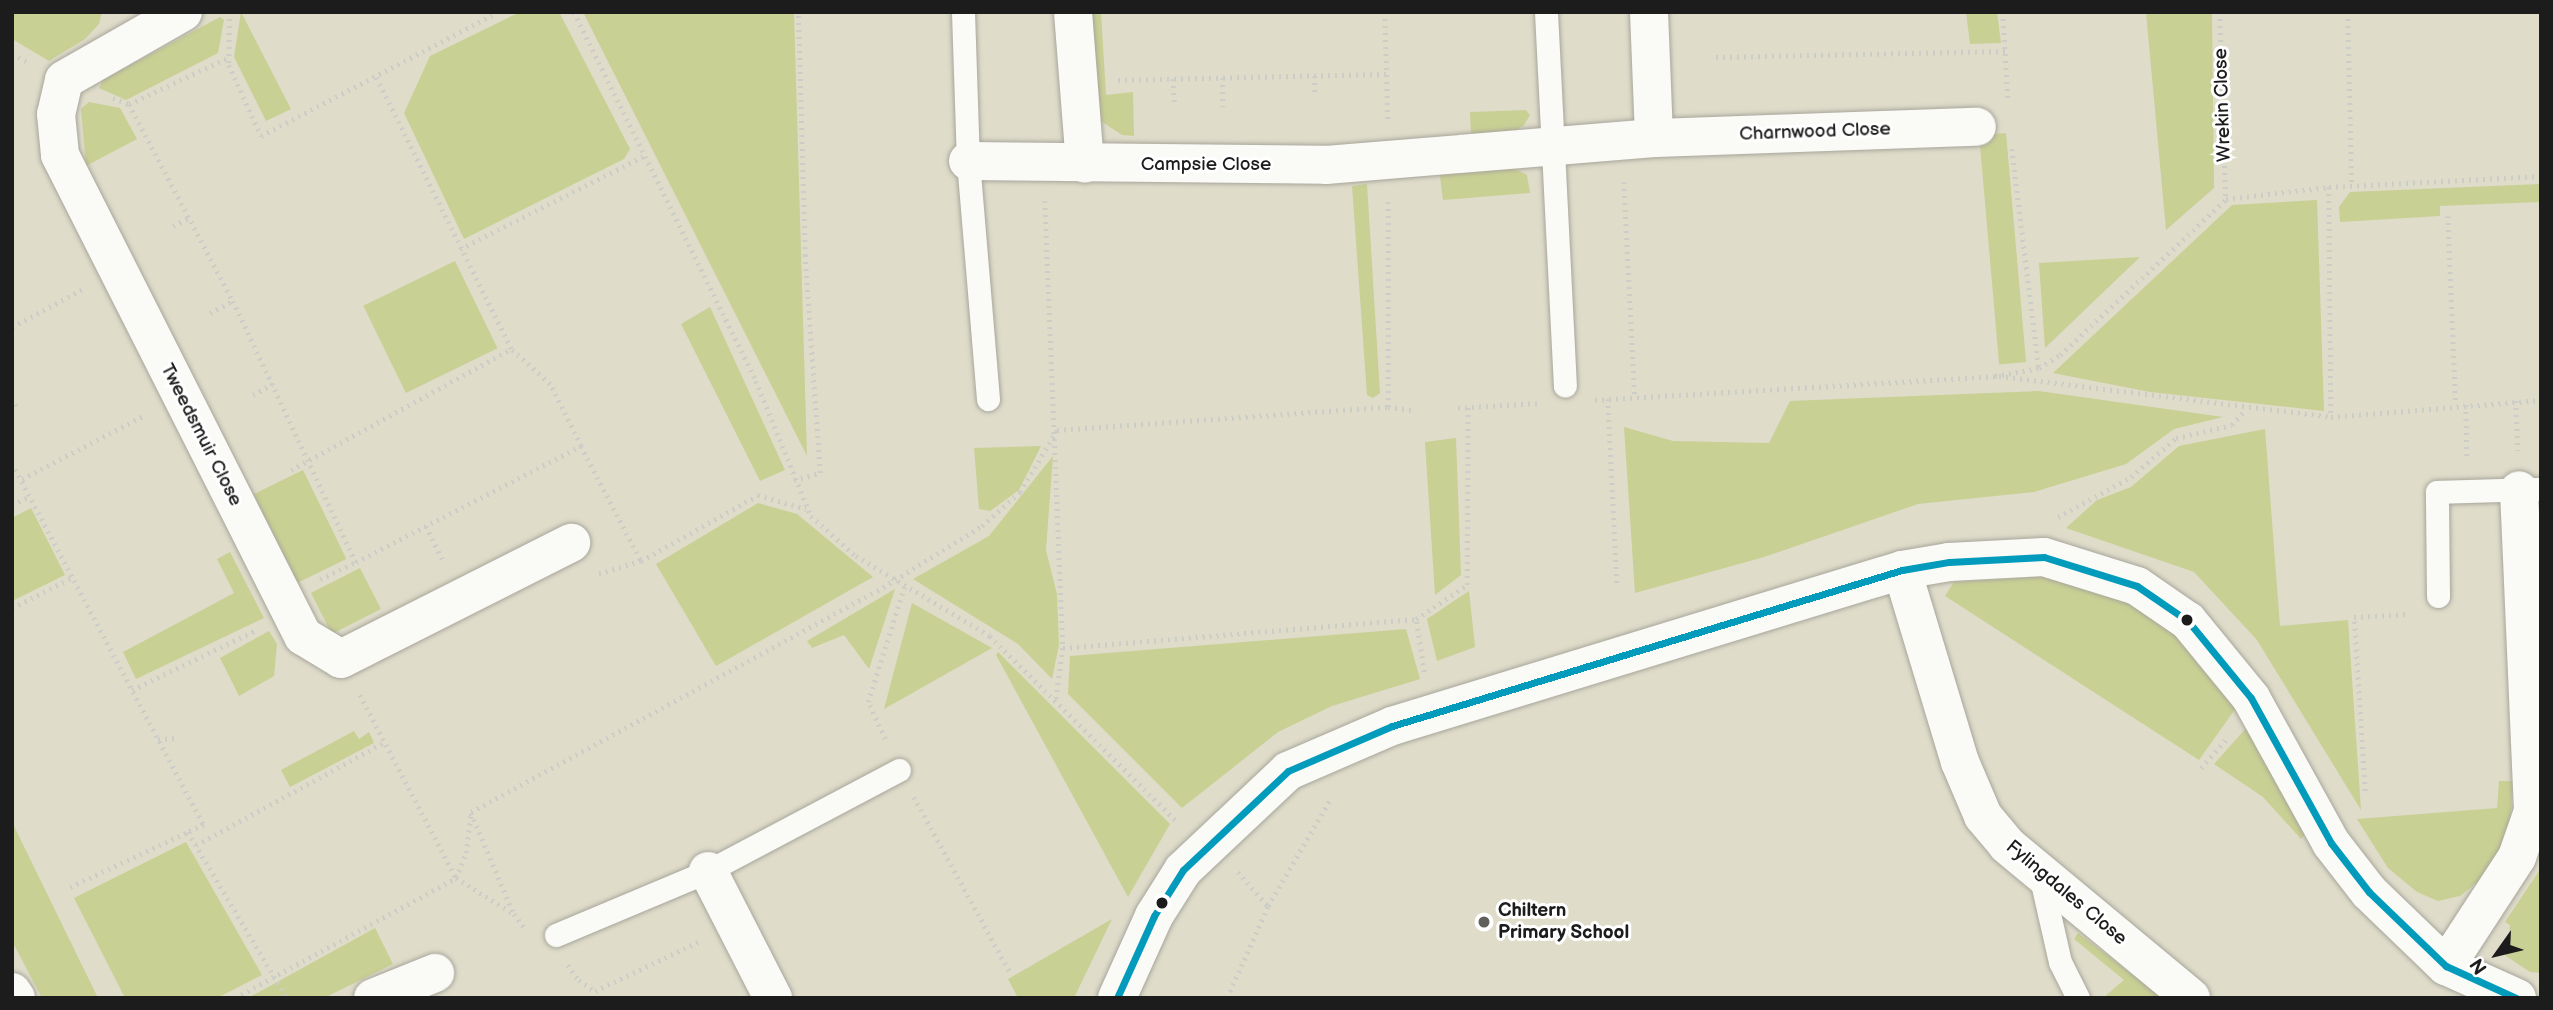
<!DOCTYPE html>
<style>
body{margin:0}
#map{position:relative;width:2553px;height:1010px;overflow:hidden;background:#dfdcca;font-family:"Balsamiq Sans",sans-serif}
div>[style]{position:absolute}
.green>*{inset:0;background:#c9d094;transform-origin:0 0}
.path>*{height:4.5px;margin-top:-2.25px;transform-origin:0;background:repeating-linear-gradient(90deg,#cdcdc8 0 2px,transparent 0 7px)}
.roads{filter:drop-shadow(0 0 2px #a8a69b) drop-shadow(0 0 2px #a8a69b)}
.lane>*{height:23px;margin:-11.5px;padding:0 11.5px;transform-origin:11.5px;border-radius:11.5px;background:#fafaf7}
.street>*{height:38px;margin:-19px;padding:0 19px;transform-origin:19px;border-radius:19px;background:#fafaf7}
.secondary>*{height:38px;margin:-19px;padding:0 19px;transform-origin:19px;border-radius:19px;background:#fafaf7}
.bus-1>*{height:7px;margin:-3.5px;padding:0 3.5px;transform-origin:3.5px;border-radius:3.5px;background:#039bbc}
.dots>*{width:19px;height:19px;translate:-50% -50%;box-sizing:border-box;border:4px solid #fff;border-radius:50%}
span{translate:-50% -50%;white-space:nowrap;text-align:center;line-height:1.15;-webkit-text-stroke:6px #fff;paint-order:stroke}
.street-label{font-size:19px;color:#1c1c1c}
.poi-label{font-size:19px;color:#1c1c1c;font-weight:700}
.left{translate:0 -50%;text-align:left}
.frame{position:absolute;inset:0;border:14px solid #1c1c1c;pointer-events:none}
.north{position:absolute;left:2462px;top:919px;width:70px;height:70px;-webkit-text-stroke:5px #fff;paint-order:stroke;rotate:236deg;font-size:19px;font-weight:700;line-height:28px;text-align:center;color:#1c1c1c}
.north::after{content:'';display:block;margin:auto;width:24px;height:32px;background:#1c1c1c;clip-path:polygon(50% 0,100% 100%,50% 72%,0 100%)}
</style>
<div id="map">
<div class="green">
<i style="clip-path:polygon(12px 12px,102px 12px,99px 24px,85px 39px,49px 61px,12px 39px)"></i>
<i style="clip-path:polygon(241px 12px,291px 109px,266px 121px,234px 57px)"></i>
<i style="clip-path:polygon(520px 12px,559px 12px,630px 149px,624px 159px,464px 239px,404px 113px,430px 56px)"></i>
<i style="clip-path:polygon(583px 12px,794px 12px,807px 456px)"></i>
<i style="clip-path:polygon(1091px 12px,1101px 12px,1106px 95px,1133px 92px,1134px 136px,1122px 135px,1101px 121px)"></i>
<i style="clip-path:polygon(1966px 12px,1997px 12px,2001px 43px,1970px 44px)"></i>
<i style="clip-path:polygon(2146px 12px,2212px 12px,2214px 188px,2166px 230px)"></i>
<i style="clip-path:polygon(220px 17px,224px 20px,218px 53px,126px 100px,99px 88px,103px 80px)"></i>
<i style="clip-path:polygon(89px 102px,120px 108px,137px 139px,86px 166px,81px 109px)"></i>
<i style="clip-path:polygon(1526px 110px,1530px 115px,1524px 125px,1511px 134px,1471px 134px,1470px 112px)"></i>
<i style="left:2006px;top:133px;width:230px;height:27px;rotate:85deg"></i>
<i style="clip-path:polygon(1505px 164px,1527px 175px,1530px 193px,1443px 200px,1439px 169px)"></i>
<i style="clip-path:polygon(1367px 184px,1380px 393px,1373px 398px,1367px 395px,1352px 186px)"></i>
<i style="clip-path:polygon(2541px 184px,2541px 202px,2440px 206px,2440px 216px,2340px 222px,2339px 207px,2350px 192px)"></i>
<i style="clip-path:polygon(2317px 200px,2324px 411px,2150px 392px,2053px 373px,2232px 205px)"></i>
<i style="clip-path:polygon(2140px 257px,2045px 348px,2039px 263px)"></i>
<i style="left:455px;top:261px;width:97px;height:102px;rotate:64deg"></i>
<i style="clip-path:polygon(710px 307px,785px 470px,760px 481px,681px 324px)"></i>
<i style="clip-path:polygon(2039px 391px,2223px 417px,2174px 429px,2126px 464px,2034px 492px,1918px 504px,1764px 557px,1635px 593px,1624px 427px,1673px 441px,1769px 443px,1790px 401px)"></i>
<i style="clip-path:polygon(2265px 429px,2280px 626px,2348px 620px,2361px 810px,2257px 640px,2194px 572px,2066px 528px,2097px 500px,2131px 487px,2179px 446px)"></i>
<i style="clip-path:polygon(1456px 438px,1461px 575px,1435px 595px,1425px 442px)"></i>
<i style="clip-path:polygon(1041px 446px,1019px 490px,990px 511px,979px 509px,974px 448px)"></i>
<i style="clip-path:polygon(1053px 456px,1046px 550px,1057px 594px,1059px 645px,1052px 679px,1018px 644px,913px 579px,989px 536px)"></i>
<i style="left:303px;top:470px;width:99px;height:55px;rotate:64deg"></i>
<i style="clip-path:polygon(758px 503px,797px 514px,873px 577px,716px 666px,656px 564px)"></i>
<i style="clip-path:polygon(31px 508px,65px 575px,12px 601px,12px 518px)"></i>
<i style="clip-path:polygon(230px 552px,264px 618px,136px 679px,123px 652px,234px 593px,217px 559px)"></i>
<i style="left:360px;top:568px;width:46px;height:55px;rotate:63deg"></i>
<i style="clip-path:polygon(2049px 576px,2110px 587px,2161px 617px,2238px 705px,2199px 760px,1945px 596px,1954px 582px)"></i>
<i style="clip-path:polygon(895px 589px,869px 669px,844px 635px,812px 648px,807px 641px)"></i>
<i style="clip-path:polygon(1469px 591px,1475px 647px,1437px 661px,1427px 619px)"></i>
<i style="clip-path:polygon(912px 603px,992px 648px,884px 709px)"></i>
<i style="clip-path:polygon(1406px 629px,1420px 679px,1332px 706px,1278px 732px,1182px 808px,1068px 694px,1070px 656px)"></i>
<i style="clip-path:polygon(269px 631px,277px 644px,274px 676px,239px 696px,220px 658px)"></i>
<i style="clip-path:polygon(998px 652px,1170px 824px,1128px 897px,996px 655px)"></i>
<i style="clip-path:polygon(2247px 727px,2305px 834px,2301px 839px,2263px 797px,2214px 764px)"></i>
<i style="clip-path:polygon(354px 731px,359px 739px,369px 732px,374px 743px,290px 787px,281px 770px)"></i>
<i style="clip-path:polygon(2499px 781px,2513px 781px,2509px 840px,2491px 871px,2460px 896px,2438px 901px,2417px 892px,2388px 868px,2357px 819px,2497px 808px)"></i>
<i style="clip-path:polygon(12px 822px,98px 998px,42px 998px,12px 941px)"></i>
<i style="clip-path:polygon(186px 842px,262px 975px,217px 998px,125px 998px,74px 898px)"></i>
<i style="clip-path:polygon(2541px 868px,2541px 973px,2530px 972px,2506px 956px,2510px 925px,2505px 922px)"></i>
<i style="clip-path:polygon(1112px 919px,1074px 998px,1018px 998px,1008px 979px)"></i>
<i style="clip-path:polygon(375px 928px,393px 964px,324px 998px,248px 998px)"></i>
<i style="clip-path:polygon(2078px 933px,2163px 998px,2103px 998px,2124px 980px,2074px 939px)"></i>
</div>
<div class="path">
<i style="left:230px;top:12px;width:53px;rotate:91.1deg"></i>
<i style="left:229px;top:65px;width:78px;rotate:65.7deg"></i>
<i style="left:261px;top:136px;width:267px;rotate:-27.6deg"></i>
<i style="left:574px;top:12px;width:411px;rotate:63.7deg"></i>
<i style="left:756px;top:381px;width:146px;rotate:67.8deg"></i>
<i style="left:811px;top:516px;width:60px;rotate:41.6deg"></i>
<i style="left:856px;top:556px;width:156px;rotate:30.8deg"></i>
<i style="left:990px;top:636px;width:261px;rotate:44.8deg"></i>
<i style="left:1385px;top:12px;width:108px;rotate:88.4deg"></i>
<i style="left:2003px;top:12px;width:87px;rotate:86.7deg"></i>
<i style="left:2220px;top:12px;width:187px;rotate:88.2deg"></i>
<i style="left:2348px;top:12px;width:173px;rotate:88.7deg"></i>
<i style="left:12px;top:54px;width:18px;rotate:27deg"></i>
<i style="left:1716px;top:57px;width:292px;rotate:-1.2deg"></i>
<i style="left:1315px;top:76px;width:19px;rotate:90deg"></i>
<i style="left:1223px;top:78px;width:29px;rotate:90deg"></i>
<i style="left:1173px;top:79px;width:28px;rotate:86deg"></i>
<i style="left:1118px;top:80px;width:268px;rotate:-1.3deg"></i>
<i style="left:113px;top:98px;width:17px;rotate:21deg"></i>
<i style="left:129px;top:104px;width:223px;rotate:62.2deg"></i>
<i style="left:233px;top:301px;width:289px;rotate:64.8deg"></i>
<i style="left:356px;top:562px;width:253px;rotate:-27.3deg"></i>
<i style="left:581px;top:446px;width:69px;rotate:-116.6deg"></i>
<i style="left:550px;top:384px;width:52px;rotate:-138.1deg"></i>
<i style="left:511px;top:349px;width:304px;rotate:-116.4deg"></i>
<i style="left:129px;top:104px;width:111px;rotate:-25deg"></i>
<i style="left:2012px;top:149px;width:221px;rotate:83deg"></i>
<i style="left:1624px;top:182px;width:215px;rotate:87.1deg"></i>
<i style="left:2329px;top:187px;width:230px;rotate:89.5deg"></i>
<i style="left:1045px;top:201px;width:447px;rotate:87.7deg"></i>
<i style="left:1063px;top:648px;width:51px;rotate:97.8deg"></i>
<i style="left:2448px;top:216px;width:189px;rotate:87.6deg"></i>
<i style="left:173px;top:226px;width:18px;rotate:-27deg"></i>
<i style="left:460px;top:249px;width:206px;rotate:-26.8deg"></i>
<i style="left:210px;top:313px;width:26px;rotate:-28deg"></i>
<i style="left:12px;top:327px;width:81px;rotate:-28.2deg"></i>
<i style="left:1999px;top:376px;width:335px;rotate:7deg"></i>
<i style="left:2331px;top:417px;width:211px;rotate:-4.6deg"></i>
<i style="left:253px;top:395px;width:22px;rotate:-30deg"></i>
<i style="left:12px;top:398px;width:9px;rotate:63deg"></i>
<i style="left:1608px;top:399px;width:184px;rotate:87.2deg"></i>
<i style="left:1595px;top:400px;width:401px;rotate:-3.4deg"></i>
<i style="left:1995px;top:376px;width:45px;rotate:-10.3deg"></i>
<i style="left:2039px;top:368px;width:25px;rotate:-32deg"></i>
<i style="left:2060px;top:355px;width:228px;rotate:-43.2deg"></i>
<i style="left:2226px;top:199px;width:104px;rotate:-6.6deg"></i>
<i style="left:2329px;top:187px;width:212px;rotate:-3deg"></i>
<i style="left:2516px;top:401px;width:50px;rotate:87.7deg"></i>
<i style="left:2466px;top:405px;width:54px;rotate:88.9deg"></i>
<i style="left:1388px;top:407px;width:205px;rotate:-90deg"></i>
<i style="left:1458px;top:408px;width:79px;rotate:-3.6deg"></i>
<i style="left:581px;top:446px;width:130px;rotate:62.4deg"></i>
<i style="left:641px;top:561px;width:44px;rotate:162.8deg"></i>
<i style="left:12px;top:463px;width:410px;rotate:62.1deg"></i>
<i style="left:204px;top:825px;width:17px;rotate:156deg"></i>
<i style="left:188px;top:832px;width:193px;rotate:59.2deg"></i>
<i style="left:291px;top:470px;width:251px;rotate:-28.8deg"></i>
<i style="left:22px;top:479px;width:139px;rotate:-27.5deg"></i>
<i style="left:794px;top:480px;width:27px;rotate:-15deg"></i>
<i style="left:820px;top:473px;width:218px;rotate:-94deg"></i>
<i style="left:805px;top:256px;width:244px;rotate:-91.6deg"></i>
<i style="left:12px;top:505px;width:20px;rotate:-27deg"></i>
<i style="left:2058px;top:517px;width:83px;rotate:-28.7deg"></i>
<i style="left:2131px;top:477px;width:60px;rotate:-40.9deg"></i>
<i style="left:2176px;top:438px;width:57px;rotate:-13.1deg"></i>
<i style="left:2232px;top:425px;width:21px;rotate:-49deg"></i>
<i style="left:426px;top:526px;width:41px;rotate:64.1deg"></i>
<i style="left:641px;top:561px;width:134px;rotate:-29.4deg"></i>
<i style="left:758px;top:495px;width:50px;rotate:16.3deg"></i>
<i style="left:320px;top:579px;width:40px;rotate:-25deg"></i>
<i style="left:12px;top:608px;width:68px;rotate:-26.9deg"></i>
<i style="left:1063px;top:648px;width:354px;rotate:-4.7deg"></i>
<i style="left:1424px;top:672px;width:54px;rotate:-98.6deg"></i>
<i style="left:1416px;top:619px;width:61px;rotate:-33.7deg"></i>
<i style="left:1467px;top:585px;width:178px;rotate:-89.7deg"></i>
<i style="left:132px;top:690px;width:136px;rotate:-25.8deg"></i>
<i style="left:360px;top:695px;width:207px;rotate:62.3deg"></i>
<i style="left:456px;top:878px;width:68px;rotate:31.8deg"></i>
<i style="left:158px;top:739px;width:17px;rotate:-3deg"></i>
<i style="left:885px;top:739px;width:41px;rotate:-114.7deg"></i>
<i style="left:868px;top:702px;width:123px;rotate:-72.5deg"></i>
<i style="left:2201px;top:768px;width:41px;rotate:-48.9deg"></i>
<i style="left:2365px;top:791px;width:174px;rotate:-93.6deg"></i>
<i style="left:2354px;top:617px;width:56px;rotate:-3.1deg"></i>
<i style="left:914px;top:797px;width:200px;rotate:61.3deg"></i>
<i style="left:471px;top:813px;width:110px;rotate:66.9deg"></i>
<i style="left:514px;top:914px;width:18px;rotate:52deg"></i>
<i style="left:196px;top:845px;width:215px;rotate:-28.6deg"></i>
<i style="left:1238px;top:872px;width:45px;rotate:48.6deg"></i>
<i style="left:70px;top:887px;width:130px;rotate:-25deg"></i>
<i style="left:568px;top:965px;width:19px;rotate:54deg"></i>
<i style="left:579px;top:980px;width:19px;rotate:35deg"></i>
<i style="left:595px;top:991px;width:114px;rotate:-25.4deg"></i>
<i style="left:235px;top:998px;width:251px;rotate:-28.5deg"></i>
<i style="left:456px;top:878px;width:27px;rotate:-68deg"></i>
<i style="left:466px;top:853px;width:41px;rotate:-83deg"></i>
<i style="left:471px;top:812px;width:462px;rotate:-28.6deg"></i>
<i style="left:877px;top:591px;width:123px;rotate:-31.8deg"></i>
<i style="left:982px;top:526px;width:51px;rotate:-41.8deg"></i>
<i style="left:1020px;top:492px;width:72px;rotate:-59.2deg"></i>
<i style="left:1057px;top:430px;width:332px;rotate:-4deg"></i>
<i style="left:1388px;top:407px;width:25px;rotate:7deg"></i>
<i style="left:1227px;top:998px;width:101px;rotate:-66deg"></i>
<i style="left:1268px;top:906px;width:125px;rotate:-59.7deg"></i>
</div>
<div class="roads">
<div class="lane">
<i style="left:963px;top:12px;width:149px;rotate:88.1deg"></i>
<i style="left:968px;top:161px;width:239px;rotate:85.2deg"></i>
<i style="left:1546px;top:12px;width:374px;rotate:87.1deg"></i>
<i style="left:2438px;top:596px;width:104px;rotate:-90.6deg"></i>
<i style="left:2437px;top:492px;width:104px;rotate:-1.7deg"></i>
<i style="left:2040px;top:874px;width:90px;rotate:77.2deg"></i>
<i style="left:2060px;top:962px;width:40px;rotate:63.4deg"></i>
<i style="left:556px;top:935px;width:165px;rotate:-22.8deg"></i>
<i style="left:708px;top:871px;width:216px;rotate:-27.9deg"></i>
</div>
<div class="street">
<i style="left:183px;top:12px;width:137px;rotate:150.3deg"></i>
<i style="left:64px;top:80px;width:35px;rotate:103deg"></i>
<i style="left:56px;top:114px;width:41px;rotate:84.4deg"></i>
<i style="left:60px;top:155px;width:539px;rotate:63.2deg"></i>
<i style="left:303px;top:636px;width:44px;rotate:31.2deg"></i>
<i style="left:341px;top:659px;width:258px;rotate:-26.8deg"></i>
<i style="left:1073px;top:12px;width:152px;rotate:85.5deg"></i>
<i style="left:1649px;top:12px;width:126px;rotate:87.7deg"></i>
<i style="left:968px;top:161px;width:358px;rotate:0.6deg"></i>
<i style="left:1326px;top:165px;width:329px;rotate:-4.7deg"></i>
<i style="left:1654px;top:138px;width:323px;rotate:-2deg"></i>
<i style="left:1902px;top:570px;width:201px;rotate:73.2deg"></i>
<i style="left:1960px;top:762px;width:59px;rotate:66.9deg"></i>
<i style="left:1983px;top:816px;width:38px;rotate:50deg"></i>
<i style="left:2007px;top:845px;width:239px;rotate:39.7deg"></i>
<i style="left:708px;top:871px;width:143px;rotate:62.9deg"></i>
<i style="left:2446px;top:966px;width:130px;rotate:-56.9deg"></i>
<i style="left:2517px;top:857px;width:49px;rotate:-70.8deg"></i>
<i style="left:2533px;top:811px;width:321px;rotate:-92.5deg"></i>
<i style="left:373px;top:998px;width:67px;rotate:-22deg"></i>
<i style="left:1117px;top:998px;width:90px;rotate:-65.7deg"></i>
<i style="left:1154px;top:916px;width:54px;rotate:-57.8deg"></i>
<i style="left:1183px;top:870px;width:144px;rotate:-43.3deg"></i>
<i style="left:1288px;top:771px;width:113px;rotate:-23.4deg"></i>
<i style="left:1392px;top:726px;width:533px;rotate:-17.01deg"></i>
<i style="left:1902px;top:570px;width:48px;rotate:-9.7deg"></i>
<i style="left:1949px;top:562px;width:95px;rotate:-3deg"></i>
<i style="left:2044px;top:557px;width:97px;rotate:17.3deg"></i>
<i style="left:2137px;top:586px;width:62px;rotate:34.5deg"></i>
<i style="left:2188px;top:621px;width:99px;rotate:50.7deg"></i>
<i style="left:2251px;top:698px;width:166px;rotate:61.1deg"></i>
<i style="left:2331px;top:843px;width:62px;rotate:52.2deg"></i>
<i style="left:2369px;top:892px;width:107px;rotate:43.9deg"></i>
<i style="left:2446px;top:966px;width:78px;rotate:24.3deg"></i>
</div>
<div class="secondary">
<i style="left:12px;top:992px;width:7px;rotate:56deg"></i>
</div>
</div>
<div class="bus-1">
<i style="left:1117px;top:998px;width:90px;rotate:-65.7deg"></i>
<i style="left:1154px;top:916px;width:54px;rotate:-57.8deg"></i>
<i style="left:1183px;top:870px;width:144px;rotate:-43.3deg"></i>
<i style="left:1288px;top:771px;width:113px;rotate:-23.4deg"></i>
<i style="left:1392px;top:726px;width:533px;rotate:-17.01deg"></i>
<i style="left:1902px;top:570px;width:48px;rotate:-9.7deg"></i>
<i style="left:1949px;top:562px;width:95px;rotate:-3deg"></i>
<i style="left:2044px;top:557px;width:97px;rotate:17.3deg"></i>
<i style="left:2137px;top:586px;width:62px;rotate:34.5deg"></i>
<i style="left:2188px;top:621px;width:99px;rotate:50.7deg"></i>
<i style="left:2251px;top:698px;width:166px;rotate:61.1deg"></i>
<i style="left:2331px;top:843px;width:62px;rotate:52.2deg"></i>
<i style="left:2369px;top:892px;width:107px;rotate:43.9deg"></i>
<i style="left:2446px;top:966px;width:77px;rotate:24.6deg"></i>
</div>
<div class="dots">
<i style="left:2187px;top:620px;background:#1c1c1c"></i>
<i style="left:1162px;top:903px;background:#1c1c1c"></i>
<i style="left:1484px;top:922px;background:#605f59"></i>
</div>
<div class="street-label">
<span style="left:2223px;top:105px;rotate:-92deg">Wrekin Close</span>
<span style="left:1815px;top:132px;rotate:-2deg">Charnwood Close</span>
<span style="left:1206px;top:165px">Campsie Close</span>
<span style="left:201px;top:435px;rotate:63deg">Tweedsmuir Close</span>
<span style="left:2066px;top:893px;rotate:40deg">Fylingdales Close</span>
</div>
<div class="poi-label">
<span class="left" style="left:1498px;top:922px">Chiltern<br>Primary School</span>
</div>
<div class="frame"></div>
<div class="north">N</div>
</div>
